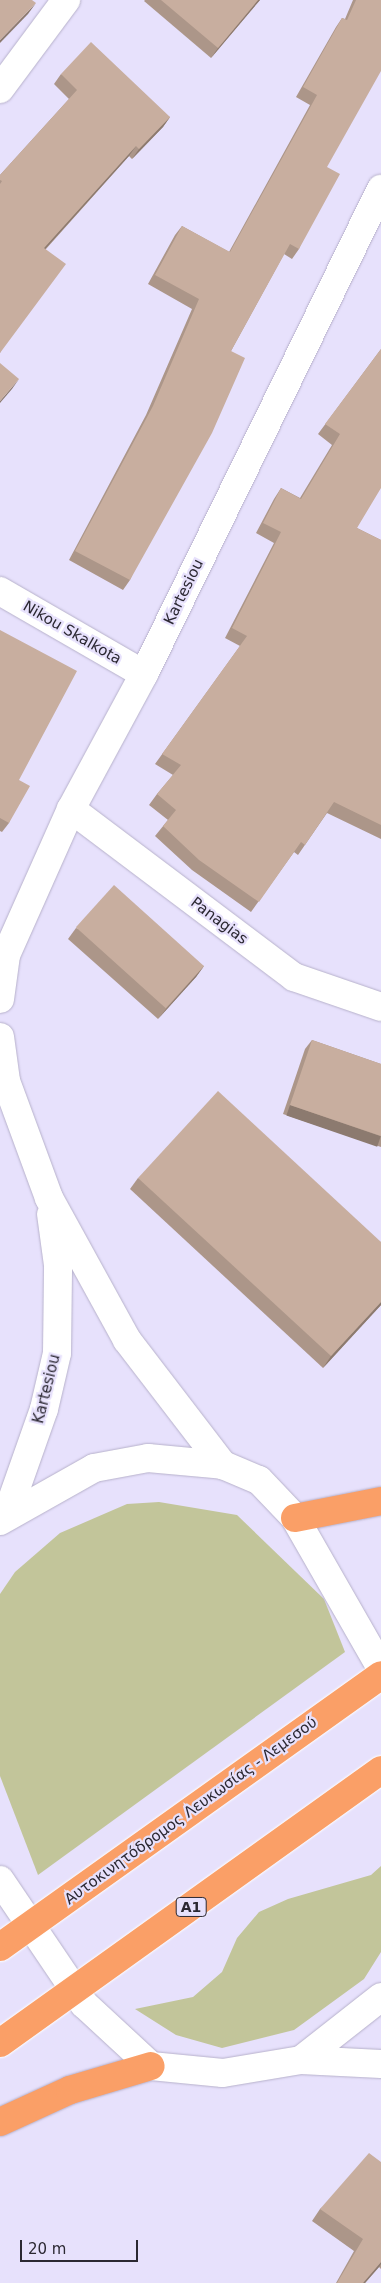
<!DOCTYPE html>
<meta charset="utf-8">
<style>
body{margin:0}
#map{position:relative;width:381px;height:2283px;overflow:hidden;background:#e7e1fc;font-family:"DejaVu Sans",sans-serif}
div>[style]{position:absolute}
.green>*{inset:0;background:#c2c59a}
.roads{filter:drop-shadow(0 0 1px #b7b1cb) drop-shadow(0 0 1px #b7b1cb)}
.street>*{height:28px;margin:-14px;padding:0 14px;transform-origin:14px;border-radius:14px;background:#fff}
.secondary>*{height:28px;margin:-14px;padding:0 14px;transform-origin:14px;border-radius:14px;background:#fff}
.highway>*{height:28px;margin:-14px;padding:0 14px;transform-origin:14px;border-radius:14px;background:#fa9f67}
.bridges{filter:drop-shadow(0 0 1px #fff) drop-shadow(0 0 1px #fff)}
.highway-bridge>*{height:28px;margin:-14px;padding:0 14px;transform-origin:14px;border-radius:14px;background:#fa9f67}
.wall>*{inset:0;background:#ac9689}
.shaded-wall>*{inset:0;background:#8c7a6f;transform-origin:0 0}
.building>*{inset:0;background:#c8ae9f;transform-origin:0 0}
span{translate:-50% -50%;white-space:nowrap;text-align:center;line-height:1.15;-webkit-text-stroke:4.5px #e7e1fc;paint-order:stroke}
.shield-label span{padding:1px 4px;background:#e7e1fc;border:1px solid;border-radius:4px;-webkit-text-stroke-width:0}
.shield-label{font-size:14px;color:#2b2832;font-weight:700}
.street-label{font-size:15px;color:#2b2832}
.scale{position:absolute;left:20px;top:2240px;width:118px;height:22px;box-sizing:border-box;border:2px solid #2b2832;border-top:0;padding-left:6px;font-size:15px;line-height:18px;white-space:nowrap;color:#2b2832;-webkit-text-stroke:4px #e7e1fc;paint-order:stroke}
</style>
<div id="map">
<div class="green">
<i style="clip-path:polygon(159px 1502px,237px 1515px,324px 1599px,345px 1652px,38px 1875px,0 1776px,0 1594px,15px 1572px,60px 1533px,127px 1504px)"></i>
<i style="clip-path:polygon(381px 1866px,381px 1952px,364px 1979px,294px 2030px,222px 2048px,176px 2035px,135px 2009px,193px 1997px,222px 1972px,237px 1938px,259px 1912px,288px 1899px,371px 1875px)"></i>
</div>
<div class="roads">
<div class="street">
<i style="left:0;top:89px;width:111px;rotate:-53.4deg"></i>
<i style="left:0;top:591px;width:166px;rotate:30deg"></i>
<i style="left:71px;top:809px;width:279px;rotate:37deg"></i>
<i style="left:294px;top:977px;width:92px;rotate:19deg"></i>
</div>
<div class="secondary">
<i style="left:0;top:999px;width:44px;rotate:-82.2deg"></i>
<i style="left:6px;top:955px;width:160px;rotate:-66deg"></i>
<i style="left:71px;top:809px;width:153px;rotate:-61.6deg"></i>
<i style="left:144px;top:674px;width:540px;rotate:-63.96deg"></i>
<i style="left:0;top:1037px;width:44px;rotate:82.2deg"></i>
<i style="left:6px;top:1081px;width:125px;rotate:69.8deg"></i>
<i style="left:49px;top:1198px;width:162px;rotate:61.2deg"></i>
<i style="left:127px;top:1340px;width:158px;rotate:52.5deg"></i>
<i style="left:7px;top:1514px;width:111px;rotate:-70.6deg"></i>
<i style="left:44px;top:1409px;width:57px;rotate:-76.9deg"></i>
<i style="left:57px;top:1353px;width:88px;rotate:-89.3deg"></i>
<i style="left:58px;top:1265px;width:51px;rotate:-97.8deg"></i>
<i style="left:0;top:1521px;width:108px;rotate:-29.4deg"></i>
<i style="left:94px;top:1468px;width:55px;rotate:-10.5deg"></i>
<i style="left:148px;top:1458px;width:75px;rotate:5.3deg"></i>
<i style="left:223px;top:1465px;width:39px;rotate:23deg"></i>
<i style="left:259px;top:1480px;width:52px;rotate:46.5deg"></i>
<i style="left:295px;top:1518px;width:173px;rotate:60.2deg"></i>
<i style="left:0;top:1880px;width:150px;rotate:55.9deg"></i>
<i style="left:84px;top:2004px;width:91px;rotate:42.8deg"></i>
<i style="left:151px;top:2066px;width:72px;rotate:5.6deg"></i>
<i style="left:223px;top:2073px;width:79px;rotate:-9.5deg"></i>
<i style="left:301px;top:2060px;width:102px;rotate:-38.2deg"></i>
<i style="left:301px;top:2060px;width:80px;rotate:2.9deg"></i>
</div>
<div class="highway">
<i style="left:295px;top:1518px;width:88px;rotate:-11.2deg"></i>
<i style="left:0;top:2122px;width:77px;rotate:-24.6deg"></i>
<i style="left:70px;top:2090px;width:84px;rotate:-16.5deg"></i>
</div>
</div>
<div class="bridges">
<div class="highway-bridge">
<i style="left:0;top:1947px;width:468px;rotate:-35.5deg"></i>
<i style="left:0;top:2043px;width:469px;rotate:-35.6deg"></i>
</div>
</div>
<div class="wall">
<i style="clip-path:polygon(145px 0,260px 0,211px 58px,144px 1px)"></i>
<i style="clip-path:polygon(353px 0,381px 0,299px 249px,292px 259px,284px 254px,231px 351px,130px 580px,123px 590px,69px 560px,146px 415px,192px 309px,148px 284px,175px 235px,182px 226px,229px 252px,310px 105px,296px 97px,336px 27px,342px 18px,345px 19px)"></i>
<i style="clip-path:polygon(61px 74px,170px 117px,163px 127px,132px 159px,129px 156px,46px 249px,0 353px,0 175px,69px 99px,54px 84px)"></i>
<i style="clip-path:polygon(381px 349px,357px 528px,381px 540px,381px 839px,327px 813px,298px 855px,294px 852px,251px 912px,192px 870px,155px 836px,168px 820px,149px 805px,157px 794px,173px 775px,155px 764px,240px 646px,225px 638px,274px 543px,256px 533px,274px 499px,281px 488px,300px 498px,332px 445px,318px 434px)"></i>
<i style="clip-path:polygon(0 630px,19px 780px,9px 823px,2px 832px,0 831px)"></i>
<i style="clip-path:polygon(76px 928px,204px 966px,196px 977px,158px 1019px,68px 939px)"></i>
<i style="clip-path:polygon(312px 1040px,381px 1064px,381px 1147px,283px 1114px,305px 1049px)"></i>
<i style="clip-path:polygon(138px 1178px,381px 1242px,381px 1305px,323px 1368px,130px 1189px)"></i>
<i style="clip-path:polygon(381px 2162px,381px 2269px,379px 2267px,365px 2283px,336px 2283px,354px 2251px,312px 2221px,320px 2209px)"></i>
</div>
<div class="shaded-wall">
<i style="clip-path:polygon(258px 0,260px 0,211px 58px,218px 48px)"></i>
<i style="clip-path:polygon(36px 3px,28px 14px,0 43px,0 40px)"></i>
<i style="clip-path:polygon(170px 117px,163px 127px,132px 159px,139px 149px)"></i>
<i style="clip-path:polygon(136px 146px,129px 156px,37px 258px,44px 248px)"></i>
<i style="clip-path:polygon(19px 379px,12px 389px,0 403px,0 401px)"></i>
<i style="clip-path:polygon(204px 966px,196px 977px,158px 1019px,166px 1009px)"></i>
<i style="left:290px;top:1105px;width:96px;height:11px;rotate:19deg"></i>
<i style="clip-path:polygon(381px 1302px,381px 1305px,323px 1368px,331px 1356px)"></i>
<i style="clip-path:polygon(381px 2262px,381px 2264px,379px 2267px,365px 2283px,363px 2283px)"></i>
</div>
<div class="building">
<i style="clip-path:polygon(0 0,32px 0,36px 3px,0 40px)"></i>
<i style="clip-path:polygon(161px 0,258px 0,218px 48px)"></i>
<i style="clip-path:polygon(356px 0,381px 0,381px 71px,327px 167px,340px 174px,299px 249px,290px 244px,231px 351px,245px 358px,212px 433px,130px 580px,75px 551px,153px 406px,199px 299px,155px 275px,182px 226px,230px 252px,317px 95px,303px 87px,342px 18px,347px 20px)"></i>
<i style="clip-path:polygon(91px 42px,170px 117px,139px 149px,136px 146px,44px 248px,66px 264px,0 353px,0 184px,2px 181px,0 180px,0 175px,77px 90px,61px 74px)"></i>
<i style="clip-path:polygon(381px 349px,381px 488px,357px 528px,381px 540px,381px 825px,334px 802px,305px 845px,301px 842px,259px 902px,199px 860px,163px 826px,176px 810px,157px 794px,181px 765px,162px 754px,247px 636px,232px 628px,281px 532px,263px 523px,281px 488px,301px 499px,340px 434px,325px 424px)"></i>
<i style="clip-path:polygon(0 363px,19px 379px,0 401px)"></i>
<i style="clip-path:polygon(0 630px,77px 671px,19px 780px,30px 786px,9px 823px,0 818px)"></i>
<i style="left:114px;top:885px;width:121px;height:57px;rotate:42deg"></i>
<i style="clip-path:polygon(312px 1040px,381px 1064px,381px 1136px,290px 1105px)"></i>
<i style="clip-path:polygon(218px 1091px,381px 1242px,381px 1302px,331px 1356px,138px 1178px)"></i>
<i style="clip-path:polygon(369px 2153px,381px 2162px,381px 2262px,363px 2283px,337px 2283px,363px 2239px,320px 2209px)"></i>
</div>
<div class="shield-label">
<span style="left:191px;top:1907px">A1</span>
</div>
<div class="street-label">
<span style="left:184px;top:592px;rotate:-64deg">Kartesiou</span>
<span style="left:72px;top:633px;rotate:30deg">Nikou Skalkota</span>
<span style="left:219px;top:921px;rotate:37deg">Panagias</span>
<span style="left:47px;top:1389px;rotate:-76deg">Kartesiou</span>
<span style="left:191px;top:1811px;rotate:-36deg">Αυτοκινητόδρομος Λευκωσίας - Λεμεσού</span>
</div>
<div class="scale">20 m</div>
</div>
